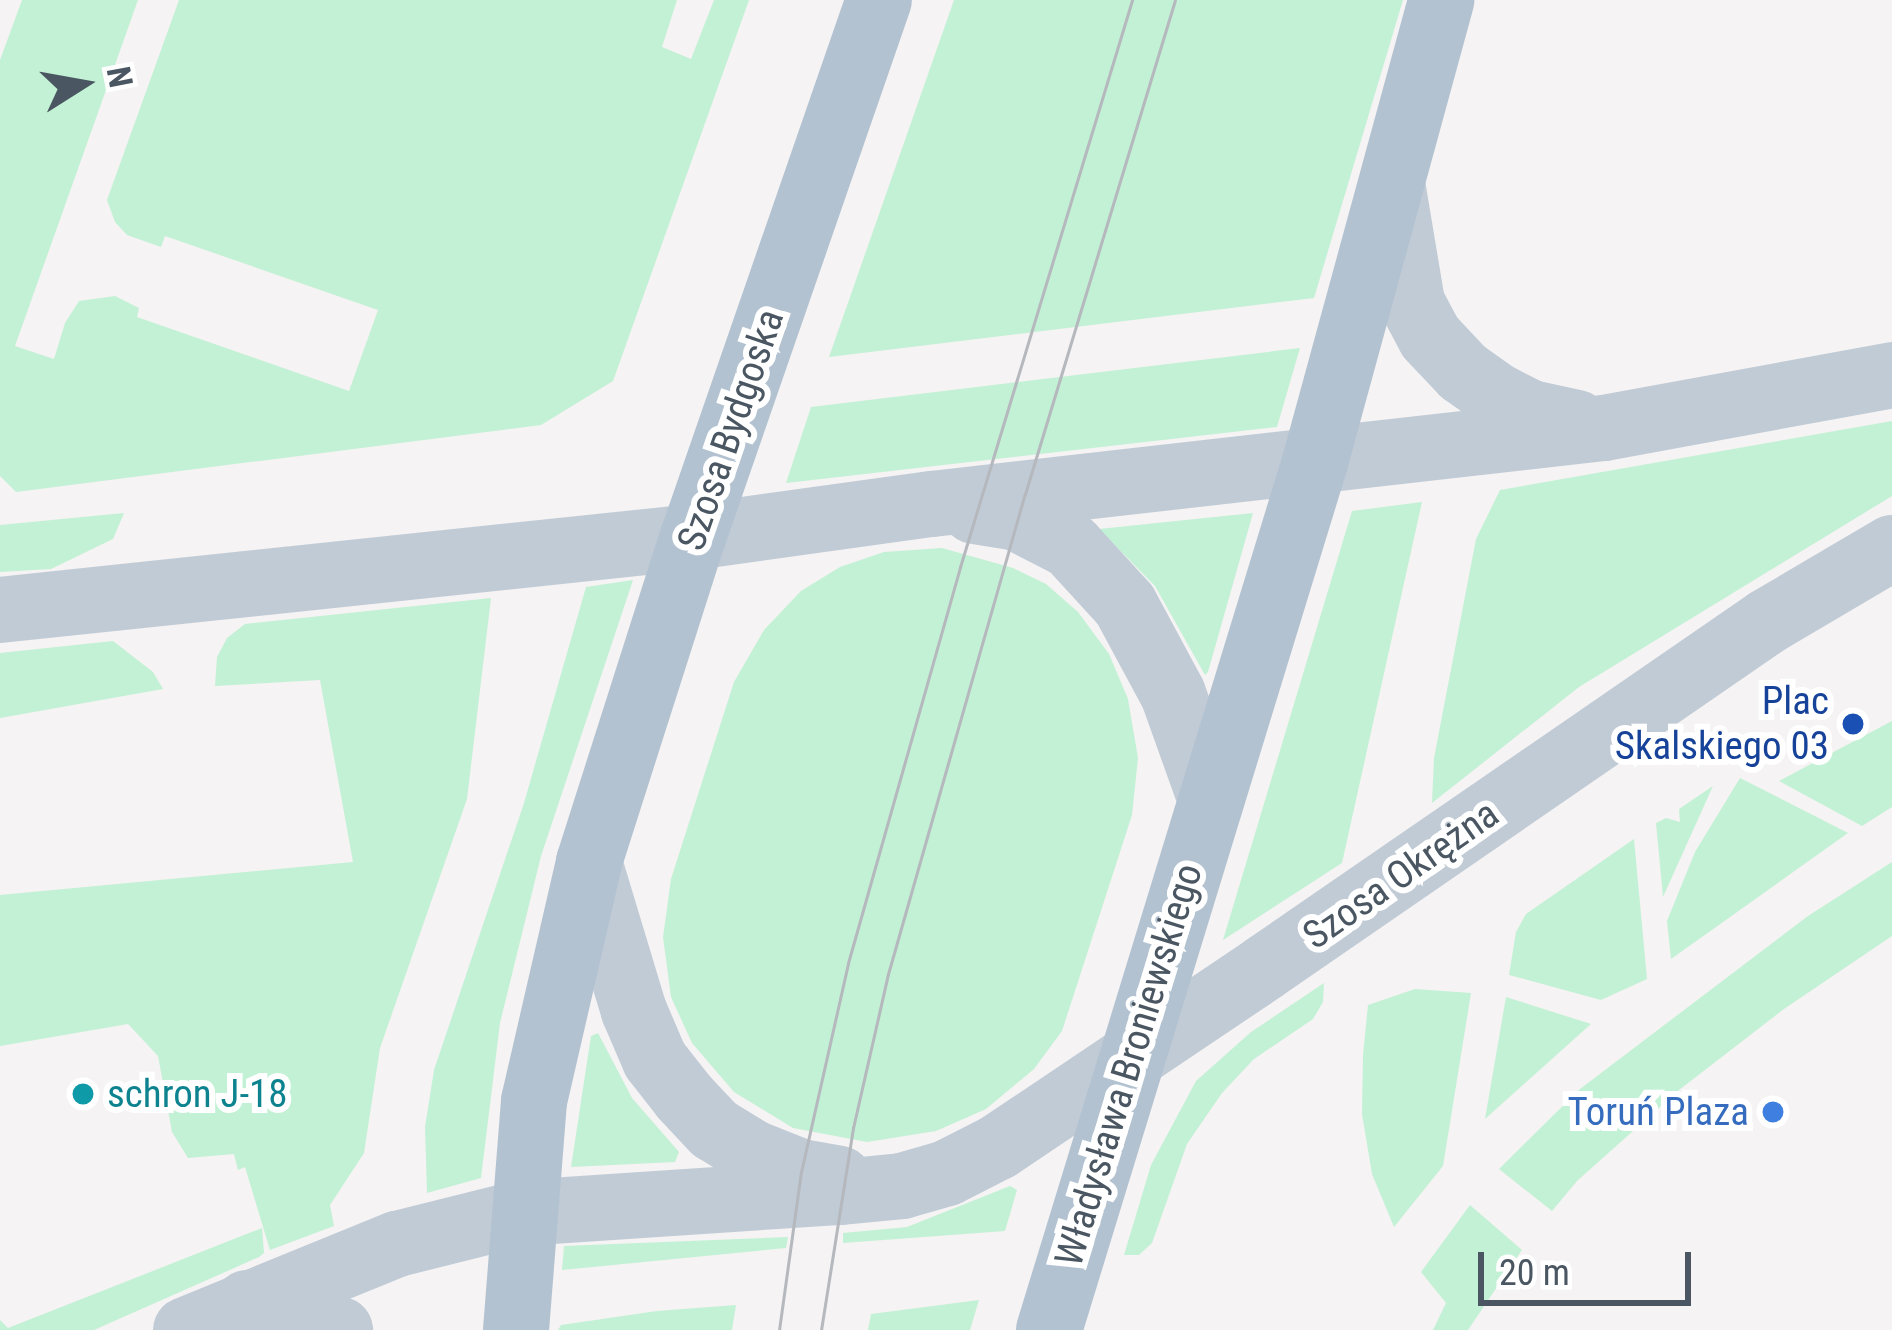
<!DOCTYPE html>
<meta charset="utf-8">
<style>
body{margin:0}
#map{position:relative;width:1892px;height:1330px;overflow:hidden;background:#f5f3f3;font-family:"Roboto Condensed",sans-serif}
div>[style]{position:absolute}
.green>*{inset:0;background:#c3f1d5}
.secondary>*{height:66px;margin:-33px;padding:0 33px;transform-origin:33px;border-radius:33px;background:#c1cbd6}
.primary>*{height:66px;margin:-33px;padding:0 33px;transform-origin:33px;border-radius:33px;background:#b3c2d1}
.tram>*{height:3px;margin:-1.5px;padding:0 1.5px;transform-origin:1.5px;border-radius:1.5px;background:#b5b8bd}
.dots>*{width:33px;height:33px;translate:-50% -50%;box-sizing:border-box;border:6px solid #fff;border-radius:50%}
span{translate:-50% -50%;white-space:nowrap;text-align:center;line-height:1.15;-webkit-text-stroke:12px #fff;paint-order:stroke}
.street-label{font-size:39px;color:#4a5661}
.transit-label{font-size:39px;color:#164399}
.right{translate:-100% -50%;text-align:right}
.culture-label{font-size:39px;color:#0d838f}
.left{translate:0 -50%;text-align:left}
.shop-label{font-size:39px;color:#366cbe}
.north{position:absolute;left:24px;top:24px;width:120px;height:120px;-webkit-text-stroke:9px #fff;paint-order:stroke;rotate:79deg;font-size:33px;font-weight:700;line-height:48px;text-align:center;color:#4a5661}
.north::after{content:'';display:block;margin:auto;width:42px;height:54px;background:#4a5661;clip-path:polygon(50% 0,100% 100%,50% 72%,0 100%)}
.scale{position:absolute;left:1478px;top:1252px;width:213px;height:54px;box-sizing:border-box;border:6px solid #4a5661;border-top:0;padding-left:15px;font-size:36px;line-height:42px;white-space:nowrap;color:#4a5661;-webkit-text-stroke:9px #fff;paint-order:stroke}
</style>
<div id="map">
<div class="green">
<i style="clip-path:polygon(22px 0,138px 0,15px 346px,54px 359px,65px 323px,79px 301px,115px 296px,139px 308px,137px 317px,349px 391px,378px 310px,165px 236px,161px 247px,127px 235px,115px 222px,107px 200px,179px 0,677px 0,662px 47px,691px 59px,714px 0,749px 0,613px 381px,541px 425px,16px 492px,0 476px,0 60px)"></i>
<i style="clip-path:polygon(954px 0,1403px 0,1314px 298px,829px 357px)"></i>
<i style="clip-path:polygon(1300px 348px,1277px 427px,786px 483px,811px 407px)"></i>
<i style="clip-path:polygon(1892px 421px,1892px 496px,1579px 687px,1432px 803px,1434px 758px,1476px 539px,1500px 490px)"></i>
<i style="clip-path:polygon(1422px 502px,1342px 863px,1223px 940px,1352px 511px)"></i>
<i style="clip-path:polygon(124px 513px,113px 539px,51px 569px,0 572px,0 525px)"></i>
<i style="clip-path:polygon(1253px 513px,1208px 672px,1205px 675px,1155px 586px,1099px 529px)"></i>
<i style="clip-path:polygon(942px 548px,1013px 568px,1046px 584px,1078px 612px,1109px 654px,1128px 699px,1138px 758px,1132px 815px,1062px 1031px,1034px 1069px,986px 1109px,936px 1131px,867px 1142px,793px 1128px,734px 1092px,692px 1043px,671px 997px,663px 937px,671px 879px,734px 682px,764px 630px,801px 591px,840px 567px,884px 552px)"></i>
<i style="clip-path:polygon(633px 580px,541px 856px,500px 1023px,481px 1178px,427px 1193px,425px 1127px,434px 1070px,524px 803px,586px 587px)"></i>
<i style="clip-path:polygon(491px 598px,467px 799px,380px 1048px,364px 1153px,330px 1205px,334px 1226px,270px 1250px,245px 1167px,238px 1170px,234px 1154px,188px 1158px,172px 1132px,158px 1056px,128px 1024px,0 1046px,0 895px,353px 862px,320px 680px,215px 686px,217px 657px,227px 638px,245px 624px)"></i>
<i style="clip-path:polygon(113px 641px,153px 672px,163px 689px,0 718px,0 653px)"></i>
<i style="clip-path:polygon(1892px 721px,1892px 807px,1862px 826px,1779px 781px)"></i>
<i style="clip-path:polygon(1740px 778px,1848px 833px,1671px 959px,1667px 921px,1695px 852px)"></i>
<i style="clip-path:polygon(1713px 786px,1663px 897px,1656px 823px,1666px 818px,1680px 822px,1679px 809px)"></i>
<i style="clip-path:polygon(1634px 839px,1647px 979px,1601px 1000px,1509px 975px,1516px 932px,1526px 914px)"></i>
<i style="clip-path:polygon(1892px 862px,1892px 936px,1784px 1009px,1679px 1090px,1577px 1181px,1552px 1211px,1499px 1169px,1580px 1089px,1808px 916px)"></i>
<i style="clip-path:polygon(1324px 983px,1323px 1002px,1313px 1019px,1254px 1059px,1222px 1093px,1187px 1144px,1152px 1243px,1139px 1255px,1124px 1255px,1151px 1165px,1196px 1081px,1251px 1032px)"></i>
<i style="clip-path:polygon(1415px 989px,1471px 993px,1443px 1166px,1394px 1227px,1372px 1174px,1362px 1114px,1363px 1055px,1368px 1005px)"></i>
<i style="clip-path:polygon(1506px 997px,1591px 1024px,1485px 1119px)"></i>
<i style="clip-path:polygon(598px 1033px,632px 1098px,679px 1152px,675px 1162px,571px 1167px,591px 1036px)"></i>
<i style="clip-path:polygon(1010px 1186px,1017px 1190px,1005px 1231px,843px 1243px,843px 1233px,907px 1227px)"></i>
<i style="clip-path:polygon(1470px 1205px,1522px 1250px,1468px 1330px,1433px 1330px,1446px 1303px,1421px 1272px)"></i>
<i style="clip-path:polygon(262px 1228px,264px 1253px,259px 1257px,94px 1330px,0 1330px,0 1320px,8px 1328px)"></i>
<i style="clip-path:polygon(788px 1237px,786px 1248px,562px 1270px,564px 1246px)"></i>
<i style="clip-path:polygon(979px 1300px,970px 1330px,868px 1330px,871px 1314px)"></i>
<i style="clip-path:polygon(736px 1305px,732px 1330px,558px 1330px,561px 1325px,657px 1311px)"></i>
</div>
<div class="secondary">
<i style="left:1393px;top:189px;width:116px;rotate:80.5deg"></i>
<i style="left:1412px;top:303px;width:38px;rotate:62deg"></i>
<i style="left:1430px;top:337px;width:48px;rotate:46.7deg"></i>
<i style="left:1463px;top:372px;width:42px;rotate:35.2deg"></i>
<i style="left:1497px;top:396px;width:38px;rotate:27deg"></i>
<i style="left:1531px;top:413px;width:47px;rotate:12.3deg"></i>
<i style="left:974px;top:511px;width:44px;rotate:9.2deg"></i>
<i style="left:1017px;top:518px;width:61px;rotate:27.4deg"></i>
<i style="left:1071px;top:546px;width:80px;rotate:47.5deg"></i>
<i style="left:1125px;top:605px;width:101px;rotate:61.7deg"></i>
<i style="left:1173px;top:694px;width:113px;rotate:70.3deg"></i>
<i style="left:0;top:610px;width:697px;rotate:-6.01deg"></i>
<i style="left:693px;top:537px;width:241px;rotate:-7.9deg"></i>
<i style="left:932px;top:504px;width:676px;rotate:-6.45deg"></i>
<i style="left:1604px;top:428px;width:293px;rotate:-10.4deg"></i>
<i style="left:589px;top:862px;width:156px;rotate:73.2deg"></i>
<i style="left:634px;top:1011px;width:53px;rotate:66.8deg"></i>
<i style="left:655px;top:1060px;width:47px;rotate:51.9deg"></i>
<i style="left:684px;top:1097px;width:44px;rotate:46.8deg"></i>
<i style="left:714px;top:1129px;width:46px;rotate:31.6deg"></i>
<i style="left:753px;top:1153px;width:52px;rotate:21.6deg"></i>
<i style="left:801px;top:1172px;width:39px;rotate:10deg"></i>
<i style="left:247px;top:1303px;width:97px;rotate:16.2deg"></i>
<i style="left:186px;top:1330px;width:228px;rotate:-22.2deg"></i>
<i style="left:397px;top:1244px;width:128px;rotate:-14deg"></i>
<i style="left:521px;top:1213px;width:321px;rotate:-3.8deg"></i>
<i style="left:841px;top:1192px;width:61px;rotate:-5.6deg"></i>
<i style="left:902px;top:1186px;width:47px;rotate:-16.1deg"></i>
<i style="left:947px;top:1173px;width:57px;rotate:-27deg"></i>
<i style="left:998px;top:1147px;width:321px;rotate:-33.9deg"></i>
<i style="left:1264px;top:968px;width:612px;rotate:-34.55deg"></i>
<i style="left:1768px;top:621px;width:144px;rotate:-30.5deg"></i>
</div>
<div class="primary">
<i style="left:516px;top:1330px;width:230px;rotate:-85.5deg"></i>
<i style="left:534px;top:1101px;width:245px;rotate:-77deg"></i>
<i style="left:589px;top:862px;width:341px;rotate:-72.3deg"></i>
<i style="left:693px;top:537px;width:568px;rotate:-70.9deg"></i>
<i style="left:1049px;top:1330px;width:908px;rotate:-72.96deg"></i>
<i style="left:1315px;top:462px;width:479px;rotate:-74.7deg"></i>
</div>
<div class="tram">
<i style="left:779px;top:1330px;width:160px;rotate:-82.1deg"></i>
<i style="left:801px;top:1172px;width:214px;rotate:-77.3deg"></i>
<i style="left:848px;top:963px;width:412px;rotate:-74.2deg"></i>
<i style="left:960px;top:567px;width:593px;rotate:-73.12deg"></i>
<i style="left:821px;top:1330px;width:205px;rotate:-81deg"></i>
<i style="left:853px;top:1128px;width:158px;rotate:-77.2deg"></i>
<i style="left:888px;top:974px;width:499px;rotate:-74.1deg"></i>
<i style="left:1025px;top:494px;width:516px;rotate:-73.11deg"></i>
</div>
<div class="dots">
<i style="left:1853px;top:724px;background:#1a4fb4"></i>
<i style="left:83px;top:1094px;background:#0f9aa8"></i>
<i style="left:1773px;top:1112px;background:#3f7fe0"></i>
</div>
<div class="street-label">
<span style="left:731px;top:430px;rotate:-71deg">Szosa Bydgoska</span>
<span style="left:1401px;top:875px;rotate:-35deg">Szosa Okrężna</span>
<span style="left:1129px;top:1065px;rotate:-73deg">Władysława Broniewskiego</span>
</div>
<div class="transit-label">
<span class="right" style="left:1829px;top:724px">Plac<br>Skalskiego 03</span>
</div>
<div class="culture-label">
<span class="left" style="left:107px;top:1094px">schron J-18</span>
</div>
<div class="shop-label">
<span class="right" style="left:1749px;top:1112px">Toruń Plaza</span>
</div>
<div class="north">N</div>
<div class="scale">20 m</div>
</div>
